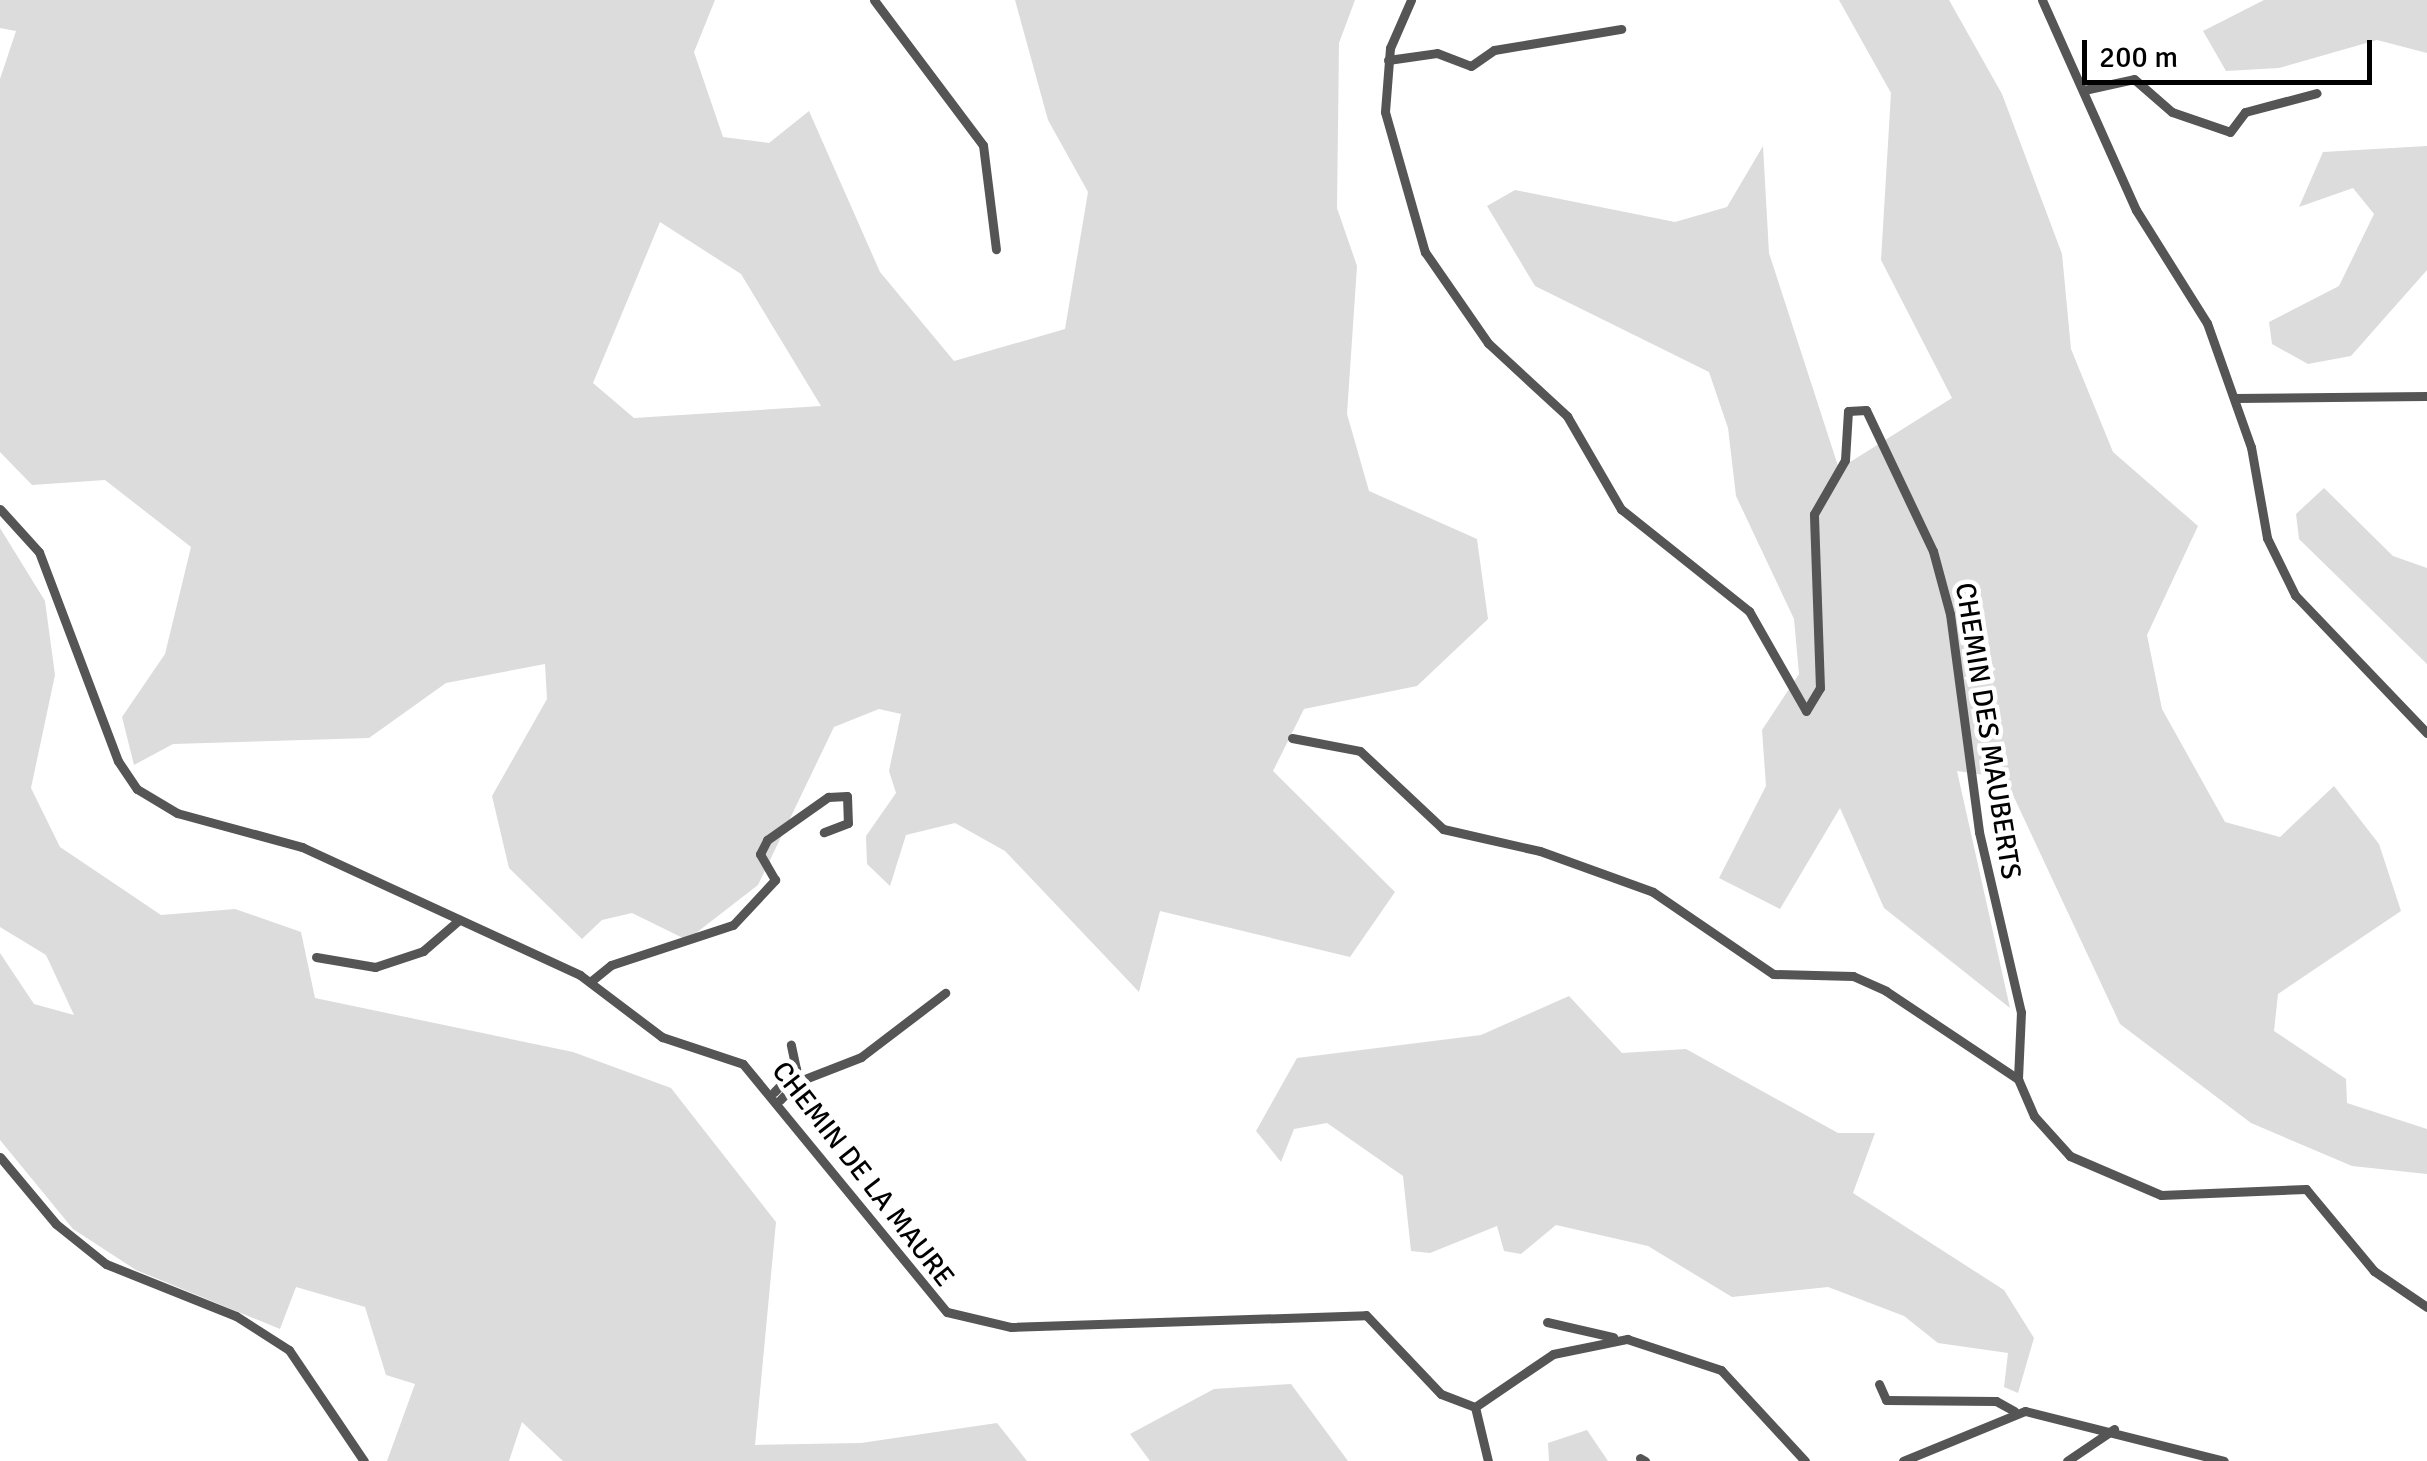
<!DOCTYPE html>
<style>
body{margin:0}
#map{position:relative;width:2427px;height:1461px;overflow:hidden;background:#fff;font-family:Signika,sans-serif}
div>[style]{position:absolute}
.green>*{inset:0;background:#dcdcdc}
.minor>*{height:9px;margin:-4.5px;padding:0 4.5px;transform-origin:4.5px;border-radius:4.5px;background:#555}
span{translate:-50% -50%;white-space:nowrap;text-align:center;line-height:1.15;-webkit-text-stroke:9px #fff;paint-order:stroke}
.street-label{font-size:28px;color:#000}
.scale{position:absolute;left:2082px;top:40px;width:290px;height:45px;box-sizing:border-box;border:5px solid #000;border-top:0;padding-left:12px;font-size:30px;line-height:35px;white-space:nowrap;color:#000;-webkit-text-stroke:8px #fff;paint-order:stroke}
</style>
<div id="map">
<div class="green">
<i style="clip-path:polygon(evenodd,0 0,715px 0,694px 52px,723px 137px,769px 143px,809px 111px,880px 272px,954px 361px,1065px 329px,1088px 192px,1048px 120px,1015px 0,1355px 0,1339px 43px,1337px 208px,1357px 266px,1347px 414px,1369px 491px,1477px 539px,1488px 619px,1417px 686px,1304px 709px,1273px 771px,1395px 892px,1350px 957px,1160px 911px,1139px 992px,1005px 851px,955px 823px,906px 835px,890px 886px,867px 864px,866px 836px,896px 793px,889px 771px,901px 714px,879px 709px,834px 727px,758px 885px,687px 940px,632px 913px,602px 920px,582px 939px,509px 868px,492px 796px,547px 699px,545px 664px,446px 683px,369px 738px,173px 744px,134px 765px,122px 717px,165px 654px,191px 547px,105px 480px,32px 485px,0 452px,0 79px,16px 31px,0 28px,0 0,660px 222px,741px 274px,821px 406px,634px 418px,593px 383px,660px 222px)"></i>
<i style="clip-path:polygon(1839px 0,1949px 0,2002px 94px,2062px 254px,2071px 349px,2113px 452px,2198px 526px,2147px 635px,2162px 709px,2225px 822px,2280px 837px,2334px 786px,2379px 844px,2401px 911px,2278px 994px,2274px 1031px,2346px 1079px,2347px 1103px,2427px 1129px,2427px 1174px,2352px 1166px,2251px 1123px,2120px 1024px,2005px 778px,1957px 771px,2010px 1008px,1884px 908px,1840px 808px,1780px 909px,1719px 878px,1766px 786px,1762px 730px,1799px 674px,1794px 619px,1736px 496px,1728px 428px,1709px 372px,1535px 286px,1487px 206px,1515px 190px,1675px 222px,1727px 207px,1763px 146px,1769px 253px,1839px 469px,1952px 398px,1881px 260px,1891px 93px)"></i>
<i style="clip-path:polygon(2264px 0,2427px 0,2427px 53px,2377px 40px,2279px 68px,2226px 71px,2203px 31px)"></i>
<i style="clip-path:polygon(2427px 146px,2427px 270px,2351px 356px,2308px 364px,2272px 344px,2269px 322px,2339px 286px,2374px 214px,2353px 188px,2299px 207px,2323px 152px)"></i>
<i style="clip-path:polygon(2324px 488px,2393px 556px,2427px 568px,2427px 664px,2299px 539px,2296px 514px)"></i>
<i style="clip-path:polygon(0 528px,45px 601px,55px 675px,31px 788px,60px 847px,161px 915px,235px 909px,301px 932px,315px 998px,573px 1052px,671px 1088px,776px 1222px,755px 1445px,861px 1443px,997px 1423px,1027px 1461px,563px 1461px,522px 1422px,509px 1461px,387px 1461px,415px 1384px,386px 1375px,365px 1307px,296px 1287px,280px 1329px,136px 1270px,73px 1229px,0 1140px,0 953px,34px 1004px,74px 1015px,46px 955px,0 927px)"></i>
<i style="clip-path:polygon(1569px 996px,1622px 1053px,1686px 1049px,1838px 1133px,1875px 1133px,1853px 1193px,2004px 1290px,2034px 1338px,2018px 1393px,2004px 1387px,2008px 1353px,1938px 1343px,1904px 1316px,1828px 1287px,1732px 1297px,1648px 1246px,1556px 1225px,1521px 1254px,1504px 1251px,1497px 1226px,1430px 1253px,1411px 1251px,1403px 1176px,1327px 1123px,1294px 1129px,1281px 1162px,1256px 1131px,1297px 1058px,1481px 1035px)"></i>
<i style="clip-path:polygon(1291px 1384px,1348px 1461px,1150px 1461px,1130px 1434px,1214px 1389px)"></i>
<i style="clip-path:polygon(1587px 1430px,1608px 1461px,1549px 1461px,1548px 1443px)"></i>
</div>
<div class="minor">
<i style="left:874px;top:0;width:181px;rotate:53.1deg"></i>
<i style="left:983px;top:145px;width:105px;rotate:82.9deg"></i>
<i style="left:1411px;top:0;width:52px;rotate:113.6deg"></i>
<i style="left:1390px;top:48px;width:64px;rotate:94.5deg"></i>
<i style="left:1385px;top:112px;width:146px;rotate:74.1deg"></i>
<i style="left:1425px;top:252px;width:111px;rotate:55.3deg"></i>
<i style="left:1488px;top:343px;width:108px;rotate:42.7deg"></i>
<i style="left:1567px;top:416px;width:108px;rotate:59.9deg"></i>
<i style="left:1621px;top:509px;width:164px;rotate:38.6deg"></i>
<i style="left:1749px;top:611px;width:115px;rotate:60.3deg"></i>
<i style="left:1806px;top:711px;width:27px;rotate:-59deg"></i>
<i style="left:1820px;top:688px;width:174px;rotate:-92deg"></i>
<i style="left:1814px;top:514px;width:62px;rotate:-60.1deg"></i>
<i style="left:1845px;top:460px;width:49px;rotate:-86.5deg"></i>
<i style="left:1848px;top:411px;width:18px;rotate:-3deg"></i>
<i style="left:1866px;top:410px;width:156px;rotate:64.6deg"></i>
<i style="left:1933px;top:551px;width:65px;rotate:74.9deg"></i>
<i style="left:1950px;top:614px;width:220px;rotate:82.4deg"></i>
<i style="left:1979px;top:832px;width:185px;rotate:76.9deg"></i>
<i style="left:2021px;top:1012px;width:67px;rotate:92.6deg"></i>
<i style="left:2018px;top:1079px;width:40px;rotate:66.6deg"></i>
<i style="left:2034px;top:1116px;width:54px;rotate:48deg"></i>
<i style="left:2070px;top:1156px;width:99px;rotate:23.2deg"></i>
<i style="left:2161px;top:1195px;width:145px;rotate:-2.4deg"></i>
<i style="left:2306px;top:1189px;width:107px;rotate:50.3deg"></i>
<i style="left:2374px;top:1271px;width:64px;rotate:34.2deg"></i>
<i style="left:2042px;top:0;width:230px;rotate:65.9deg"></i>
<i style="left:2136px;top:210px;width:133px;rotate:57.9deg"></i>
<i style="left:2207px;top:323px;width:132px;rotate:70.5deg"></i>
<i style="left:2251px;top:447px;width:92px;rotate:80deg"></i>
<i style="left:2267px;top:538px;width:64px;rotate:63.8deg"></i>
<i style="left:2295px;top:595px;width:191px;rotate:46.3deg"></i>
<i style="left:1388px;top:60px;width:49px;rotate:-8.1deg"></i>
<i style="left:1437px;top:53px;width:36px;rotate:21deg"></i>
<i style="left:1471px;top:66px;width:28px;rotate:-35deg"></i>
<i style="left:1494px;top:50px;width:129px;rotate:-9.4deg"></i>
<i style="left:2084px;top:90px;width:51px;rotate:-12.4deg"></i>
<i style="left:2134px;top:79px;width:50px;rotate:41deg"></i>
<i style="left:2172px;top:112px;width:61px;rotate:19deg"></i>
<i style="left:2230px;top:132px;width:25px;rotate:-53deg"></i>
<i style="left:2245px;top:112px;width:74px;rotate:-14.8deg"></i>
<i style="left:2235px;top:398px;width:192px;rotate:-0.6deg"></i>
<i style="left:0;top:509px;width:58px;rotate:47.8deg"></i>
<i style="left:39px;top:552px;width:223px;rotate:69.3deg"></i>
<i style="left:118px;top:761px;width:34px;rotate:56deg"></i>
<i style="left:137px;top:789px;width:47px;rotate:31deg"></i>
<i style="left:177px;top:813px;width:130px;rotate:15.2deg"></i>
<i style="left:302px;top:847px;width:306px;rotate:24.7deg"></i>
<i style="left:580px;top:975px;width:103px;rotate:37.1deg"></i>
<i style="left:662px;top:1037px;width:85px;rotate:18.4deg"></i>
<i style="left:743px;top:1064px;width:321px;rotate:50.6deg"></i>
<i style="left:947px;top:1312px;width:66px;rotate:13.2deg"></i>
<i style="left:1011px;top:1327px;width:355px;rotate:-1.9deg"></i>
<i style="left:1366px;top:1315px;width:109px;rotate:46.5deg"></i>
<i style="left:1441px;top:1394px;width:36px;rotate:21deg"></i>
<i style="left:1475px;top:1407px;width:94px;rotate:-34.2deg"></i>
<i style="left:1553px;top:1354px;width:76px;rotate:-11.5deg"></i>
<i style="left:1627px;top:1339px;width:99px;rotate:18.3deg"></i>
<i style="left:1721px;top:1370px;width:124px;rotate:47.3deg"></i>
<i style="left:1292px;top:738px;width:69px;rotate:10.8deg"></i>
<i style="left:1360px;top:751px;width:114px;rotate:43.2deg"></i>
<i style="left:1443px;top:829px;width:99px;rotate:12.8deg"></i>
<i style="left:1540px;top:851px;width:120px;rotate:19.9deg"></i>
<i style="left:1653px;top:892px;width:145px;rotate:34.3deg"></i>
<i style="left:1773px;top:974px;width:80px;rotate:1.4deg"></i>
<i style="left:1853px;top:976px;width:36px;rotate:24deg"></i>
<i style="left:1886px;top:991px;width:159px;rotate:33.7deg"></i>
<i style="left:316px;top:957px;width:60px;rotate:9.6deg"></i>
<i style="left:375px;top:967px;width:51px;rotate:-18.4deg"></i>
<i style="left:423px;top:951px;width:48px;rotate:-40.7deg"></i>
<i style="left:590px;top:982px;width:27px;rotate:-39deg"></i>
<i style="left:611px;top:965px;width:128px;rotate:-18.2deg"></i>
<i style="left:733px;top:925px;width:62px;rotate:-47deg"></i>
<i style="left:775px;top:880px;width:30px;rotate:-120deg"></i>
<i style="left:760px;top:854px;width:16px;rotate:-63deg"></i>
<i style="left:767px;top:840px;width:75px;rotate:-35.2deg"></i>
<i style="left:828px;top:797px;width:19px;rotate:-3deg"></i>
<i style="left:847px;top:796px;width:27px;rotate:88deg"></i>
<i style="left:848px;top:823px;width:26px;rotate:159deg"></i>
<i style="left:774px;top:1092px;width:32px;rotate:-46deg"></i>
<i style="left:796px;top:1069px;width:25px;rotate:-102deg"></i>
<i style="left:780px;top:1100px;width:25px;rotate:-47deg"></i>
<i style="left:797px;top:1082px;width:69px;rotate:-21.3deg"></i>
<i style="left:861px;top:1057px;width:106px;rotate:-37.3deg"></i>
<i style="left:0;top:1157px;width:87px;rotate:50.1deg"></i>
<i style="left:56px;top:1224px;width:64px;rotate:38.7deg"></i>
<i style="left:106px;top:1264px;width:140px;rotate:21.8deg"></i>
<i style="left:236px;top:1316px;width:63px;rotate:32.7deg"></i>
<i style="left:289px;top:1350px;width:134px;rotate:56deg"></i>
<i style="left:1547px;top:1322px;width:68px;rotate:12.8deg"></i>
<i style="left:1879px;top:1384px;width:17px;rotate:66deg"></i>
<i style="left:1886px;top:1400px;width:110px;rotate:0.5deg"></i>
<i style="left:1996px;top:1401px;width:21px;rotate:29deg"></i>
<i style="left:1475px;top:1407px;width:56px;rotate:76.5deg"></i>
<i style="left:1640px;top:1458px;width:6px;rotate:31deg"></i>
<i style="left:1903px;top:1461px;width:132px;rotate:-22.3deg"></i>
<i style="left:2025px;top:1411px;width:205px;rotate:14.1deg"></i>
<i style="left:2067px;top:1461px;width:57px;rotate:-34.2deg"></i>
</div>
<div class="street-label">
<span style="left:1988px;top:731px;rotate:81deg">CHEMIN DES MAUBERTS</span>
<span style="left:863px;top:1174px;rotate:52deg">CHEMIN DE LA MAURE</span>
</div>
<div class="scale">200 m</div>
</div>
